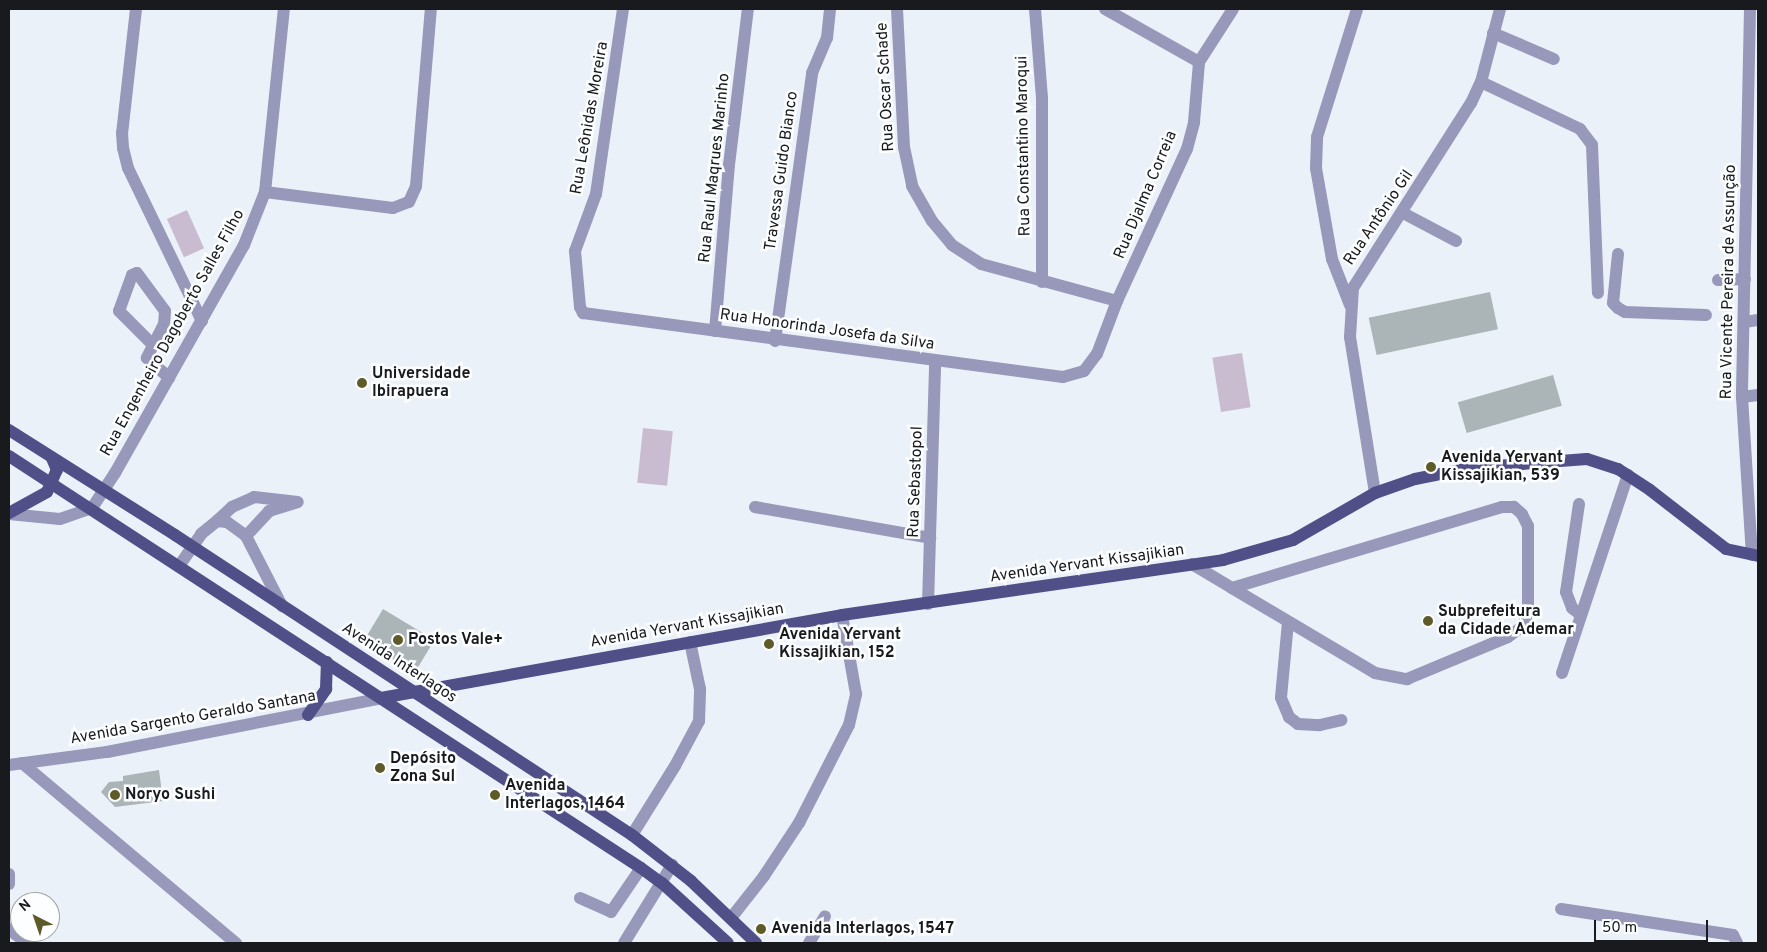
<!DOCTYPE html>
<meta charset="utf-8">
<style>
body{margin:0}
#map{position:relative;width:1767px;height:952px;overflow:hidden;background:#ebf1f8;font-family:Overpass,sans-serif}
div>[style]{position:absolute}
.green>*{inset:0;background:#c9bcd0;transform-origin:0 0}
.building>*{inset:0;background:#abb4b7;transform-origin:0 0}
.minor>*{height:12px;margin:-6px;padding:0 6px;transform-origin:6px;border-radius:6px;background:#9898ba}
.major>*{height:12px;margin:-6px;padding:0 6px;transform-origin:6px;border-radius:6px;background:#514f88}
.dots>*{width:14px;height:14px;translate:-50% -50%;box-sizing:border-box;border:2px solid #fdfeff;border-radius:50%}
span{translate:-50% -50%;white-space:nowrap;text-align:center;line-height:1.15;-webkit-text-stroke:5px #fdfeff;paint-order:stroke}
.street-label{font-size:16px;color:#181a1d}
.poi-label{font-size:16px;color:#181a1d;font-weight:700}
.left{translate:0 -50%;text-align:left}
.frame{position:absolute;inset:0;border:10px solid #181a1d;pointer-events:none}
.north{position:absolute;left:10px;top:892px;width:50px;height:50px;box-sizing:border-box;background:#fdfeff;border:1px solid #a1a3a5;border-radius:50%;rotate:319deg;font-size:14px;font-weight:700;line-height:20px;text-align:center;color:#181a1d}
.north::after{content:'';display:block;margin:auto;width:18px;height:22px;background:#5e5b28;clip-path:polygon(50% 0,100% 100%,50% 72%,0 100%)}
.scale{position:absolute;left:1594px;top:920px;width:114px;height:22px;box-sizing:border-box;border:2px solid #181a1d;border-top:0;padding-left:6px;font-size:15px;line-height:18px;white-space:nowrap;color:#181a1d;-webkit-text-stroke:4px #fdfeff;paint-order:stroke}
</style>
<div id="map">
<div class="green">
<i style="left:187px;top:210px;width:42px;height:22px;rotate:66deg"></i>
<i style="left:1242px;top:353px;width:55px;height:30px;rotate:81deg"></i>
<i style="left:643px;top:428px;width:30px;height:55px;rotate:6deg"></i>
</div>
<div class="building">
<i style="left:1490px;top:292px;width:38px;height:124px;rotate:78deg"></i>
<i style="left:1553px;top:375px;width:32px;height:99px;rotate:74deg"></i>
<i style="left:383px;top:609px;width:60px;height:38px;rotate:31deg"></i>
<i style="clip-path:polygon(159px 770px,163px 801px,115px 807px,101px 792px,109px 782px,123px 781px,123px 776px)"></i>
</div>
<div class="minor">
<i style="left:136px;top:9px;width:125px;rotate:96.4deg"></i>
<i style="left:122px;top:133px;width:15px;rotate:86deg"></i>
<i style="left:123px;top:148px;width:21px;rotate:76deg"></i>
<i style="left:128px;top:168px;width:170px;rotate:64.2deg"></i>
<i style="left:623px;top:9px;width:187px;rotate:98.3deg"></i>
<i style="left:596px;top:194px;width:61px;rotate:110.2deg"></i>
<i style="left:575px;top:251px;width:56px;rotate:84.9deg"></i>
<i style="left:580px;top:307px;width:7px;rotate:63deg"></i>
<i style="left:583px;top:313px;width:484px;rotate:7.6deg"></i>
<i style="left:1063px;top:377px;width:22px;rotate:-16deg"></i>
<i style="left:1084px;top:371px;width:21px;rotate:-53deg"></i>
<i style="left:1097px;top:354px;width:57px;rotate:-69.3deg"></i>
<i style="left:1117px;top:301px;width:167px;rotate:-65.3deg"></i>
<i style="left:1187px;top:149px;width:28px;rotate:-75deg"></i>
<i style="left:1194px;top:122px;width:60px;rotate:-85.2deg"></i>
<i style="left:1199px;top:62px;width:63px;rotate:-57.3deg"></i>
<i style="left:897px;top:9px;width:138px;rotate:87.1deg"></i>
<i style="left:904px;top:147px;width:40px;rotate:78deg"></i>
<i style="left:912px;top:186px;width:40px;rotate:60.3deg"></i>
<i style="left:932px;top:221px;width:31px;rotate:50deg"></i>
<i style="left:952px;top:245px;width:35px;rotate:33deg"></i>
<i style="left:981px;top:264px;width:141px;rotate:15.2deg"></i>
<i style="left:1035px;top:9px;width:89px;rotate:85.5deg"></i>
<i style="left:1042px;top:98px;width:184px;rotate:90deg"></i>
<i style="left:1105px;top:9px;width:108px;rotate:29.4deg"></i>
<i style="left:1750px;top:9px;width:388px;rotate:91.2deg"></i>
<i style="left:1742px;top:397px;width:158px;rotate:86.4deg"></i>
<i style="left:1493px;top:33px;width:66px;rotate:23.1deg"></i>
<i style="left:1481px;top:82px;width:110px;rotate:25.4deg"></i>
<i style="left:1580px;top:129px;width:20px;rotate:53deg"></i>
<i style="left:1592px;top:145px;width:148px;rotate:87.7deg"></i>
<i style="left:265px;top:192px;width:129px;rotate:7.1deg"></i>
<i style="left:393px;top:208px;width:17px;rotate:-21deg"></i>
<i style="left:409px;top:202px;width:17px;rotate:-66deg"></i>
<i style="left:416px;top:186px;width:178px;rotate:-85.2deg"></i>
<i style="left:1403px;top:213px;width:60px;rotate:27.8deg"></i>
<i style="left:1618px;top:254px;width:49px;rotate:95.8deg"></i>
<i style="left:1613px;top:303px;width:7px;rotate:45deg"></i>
<i style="left:1618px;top:308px;width:8px;rotate:30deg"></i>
<i style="left:1625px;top:312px;width:81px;rotate:2.1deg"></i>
<i style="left:1718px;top:280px;width:27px;rotate:-2deg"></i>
<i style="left:1350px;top:305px;width:49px;rotate:-111.4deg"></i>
<i style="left:1332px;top:259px;width:92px;rotate:-100deg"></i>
<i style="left:1316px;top:168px;width:31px;rotate:-88deg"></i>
<i style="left:1317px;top:137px;width:134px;rotate:-72.6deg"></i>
<i style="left:1744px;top:322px;width:14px;rotate:-8deg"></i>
<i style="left:715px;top:331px;width:167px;rotate:-85.2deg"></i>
<i style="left:729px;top:165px;width:157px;rotate:-83.1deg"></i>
<i style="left:775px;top:341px;width:271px;rotate:-82.1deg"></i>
<i style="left:812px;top:73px;width:38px;rotate:-67deg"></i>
<i style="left:827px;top:38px;width:29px;rotate:-84deg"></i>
<i style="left:153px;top:345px;width:48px;rotate:-135deg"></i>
<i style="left:119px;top:311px;width:38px;rotate:-70deg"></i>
<i style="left:132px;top:275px;width:5px;rotate:-22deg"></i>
<i style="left:137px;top:273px;width:47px;rotate:53.6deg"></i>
<i style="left:165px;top:311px;width:13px;rotate:94deg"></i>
<i style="left:164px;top:324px;width:38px;rotate:117deg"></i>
<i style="left:147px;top:358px;width:30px;rotate:42deg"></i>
<i style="left:1742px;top:397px;width:16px;rotate:-7deg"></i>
<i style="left:1375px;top:493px;width:158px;rotate:-99.1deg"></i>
<i style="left:1350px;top:337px;width:49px;rotate:-86.5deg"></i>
<i style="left:1353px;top:288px;width:219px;rotate:-57.5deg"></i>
<i style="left:1471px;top:103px;width:23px;rotate:-65deg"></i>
<i style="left:1481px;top:82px;width:75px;rotate:-75.4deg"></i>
<i style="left:1579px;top:504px;width:89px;rotate:98.4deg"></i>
<i style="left:1566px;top:592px;width:17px;rotate:69deg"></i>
<i style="left:1572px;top:608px;width:11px;rotate:38deg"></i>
<i style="left:755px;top:507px;width:178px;rotate:10deg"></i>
<i style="left:9px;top:514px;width:51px;rotate:5.6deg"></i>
<i style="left:60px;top:519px;width:34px;rotate:-19deg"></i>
<i style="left:92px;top:508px;width:42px;rotate:-56.7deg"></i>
<i style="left:115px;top:473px;width:262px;rotate:-60.5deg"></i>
<i style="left:244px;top:245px;width:57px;rotate:-68.4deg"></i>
<i style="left:265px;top:192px;width:184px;rotate:-84.1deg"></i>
<i style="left:217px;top:521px;width:21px;rotate:-43deg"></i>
<i style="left:232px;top:507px;width:24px;rotate:-24deg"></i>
<i style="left:254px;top:497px;width:44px;rotate:6.5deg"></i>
<i style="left:246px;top:536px;width:34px;rotate:-47deg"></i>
<i style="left:269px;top:511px;width:28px;rotate:-17deg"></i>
<i style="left:1192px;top:564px;width:47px;rotate:31deg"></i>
<i style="left:1232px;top:588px;width:166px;rotate:30.7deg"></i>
<i style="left:1375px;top:673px;width:33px;rotate:11deg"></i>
<i style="left:1407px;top:679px;width:109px;rotate:-22.6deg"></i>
<i style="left:1508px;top:637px;width:19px;rotate:-36deg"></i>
<i style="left:1523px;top:626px;width:16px;rotate:-72deg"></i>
<i style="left:1528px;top:611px;width:85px;rotate:-90deg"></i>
<i style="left:1528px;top:526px;width:13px;rotate:-117deg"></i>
<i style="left:1522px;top:514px;width:11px;rotate:-139deg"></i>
<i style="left:1514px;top:507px;width:12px;rotate:180deg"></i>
<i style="left:1502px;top:507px;width:282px;rotate:163.3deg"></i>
<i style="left:179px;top:566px;width:39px;rotate:-55deg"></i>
<i style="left:201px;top:534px;width:21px;rotate:-39deg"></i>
<i style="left:217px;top:521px;width:10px;rotate:6deg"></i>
<i style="left:227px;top:522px;width:24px;rotate:36deg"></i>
<i style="left:246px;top:536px;width:79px;rotate:62.8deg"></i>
<i style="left:928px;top:604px;width:243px;rotate:-88.3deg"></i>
<i style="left:1288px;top:622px;width:76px;rotate:95.3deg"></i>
<i style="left:1281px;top:698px;width:21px;rotate:67deg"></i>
<i style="left:1289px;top:717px;width:11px;rotate:38deg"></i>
<i style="left:1298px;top:724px;width:22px;rotate:3deg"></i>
<i style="left:1320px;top:725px;width:22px;rotate:-13deg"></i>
<i style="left:1562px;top:673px;width:209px;rotate:-71.6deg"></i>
<i style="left:22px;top:763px;width:280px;rotate:40.1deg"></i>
<i style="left:9px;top:765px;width:99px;rotate:-7.6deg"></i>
<i style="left:107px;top:752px;width:279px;rotate:-11.1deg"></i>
<i style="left:632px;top:835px;width:81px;rotate:-58.1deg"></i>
<i style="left:675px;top:766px;width:51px;rotate:-61.9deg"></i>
<i style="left:699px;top:721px;width:32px;rotate:-88deg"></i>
<i style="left:700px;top:689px;width:48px;rotate:-102deg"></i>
<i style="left:9px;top:874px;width:10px;rotate:90deg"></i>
<i style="left:580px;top:898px;width:34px;rotate:24deg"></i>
<i style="left:611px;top:912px;width:53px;rotate:-55.7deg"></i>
<i style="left:1561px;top:909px;width:174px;rotate:8.6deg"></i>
<i style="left:1733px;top:935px;width:9px;rotate:63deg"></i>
<i style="left:731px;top:918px;width:53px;rotate:-51.8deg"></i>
<i style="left:764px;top:876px;width:64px;rotate:-56.6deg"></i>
<i style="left:799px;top:823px;width:110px;rotate:-63deg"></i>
<i style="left:849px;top:725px;width:32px;rotate:-77deg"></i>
<i style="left:856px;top:694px;width:80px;rotate:-100deg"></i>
<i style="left:9px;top:929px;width:22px;rotate:39deg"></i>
<i style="left:624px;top:943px;width:92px;rotate:-58.4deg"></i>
<i style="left:809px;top:943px;width:31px;rotate:-59deg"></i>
</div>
<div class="major">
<i style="left:9px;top:430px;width:196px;rotate:32.3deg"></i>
<i style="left:175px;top:535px;width:547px;rotate:33.28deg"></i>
<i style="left:632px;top:835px;width:75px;rotate:37.9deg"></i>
<i style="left:691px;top:881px;width:90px;rotate:43.6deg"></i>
<i style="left:9px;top:456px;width:754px;rotate:33.1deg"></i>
<i style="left:641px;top:868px;width:26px;rotate:36deg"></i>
<i style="left:662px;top:883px;width:89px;rotate:42.3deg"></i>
<i style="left:9px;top:513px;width:43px;rotate:-28.9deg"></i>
<i style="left:47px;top:492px;width:24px;rotate:-66deg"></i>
<i style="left:57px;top:470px;width:13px;rotate:-113deg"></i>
<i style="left:381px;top:698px;width:468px;rotate:-10.2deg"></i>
<i style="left:842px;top:615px;width:385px;rotate:-8.2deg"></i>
<i style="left:1223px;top:560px;width:73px;rotate:-15.9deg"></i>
<i style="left:1293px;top:540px;width:95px;rotate:-29.8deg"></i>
<i style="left:1375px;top:493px;width:42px;rotate:-19.3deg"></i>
<i style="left:1415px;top:479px;width:56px;rotate:-11.3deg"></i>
<i style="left:1470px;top:468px;width:117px;rotate:-4.4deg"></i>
<i style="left:1587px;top:459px;width:33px;rotate:18deg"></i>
<i style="left:1618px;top:469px;width:38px;rotate:33deg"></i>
<i style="left:1650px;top:490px;width:96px;rotate:37.8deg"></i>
<i style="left:1726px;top:549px;width:33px;rotate:12deg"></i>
<i style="left:308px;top:715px;width:32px;rotate:-55deg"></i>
<i style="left:326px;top:689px;width:27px;rotate:-88deg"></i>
</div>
<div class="dots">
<i style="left:362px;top:383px;background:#5e5b28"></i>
<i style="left:1431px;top:467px;background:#5e5b28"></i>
<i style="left:1428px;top:621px;background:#5e5b28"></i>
<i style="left:398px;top:640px;background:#5e5b28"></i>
<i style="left:769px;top:644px;background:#5e5b28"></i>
<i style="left:380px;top:768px;background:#5e5b28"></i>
<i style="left:115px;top:795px;background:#5e5b28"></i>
<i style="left:495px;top:795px;background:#5e5b28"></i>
<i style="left:761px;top:929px;background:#5e5b28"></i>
</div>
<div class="street-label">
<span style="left:886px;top:87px;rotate:-93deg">Rua Oscar Schade</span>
<span style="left:590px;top:118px;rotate:-80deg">Rua Leônidas Moreira</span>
<span style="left:1024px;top:146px;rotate:-91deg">Rua Constantino Maroqui</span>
<span style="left:715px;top:168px;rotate:-84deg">Rua Raul Maqrues Marinho</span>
<span style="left:782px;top:171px;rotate:-82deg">Travessa Guido Bianco</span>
<span style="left:1146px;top:195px;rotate:-67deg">Rua Djalma Correia</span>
<span style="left:1379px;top:218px;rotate:-56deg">Rua Antônio Gil</span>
<span style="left:1729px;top:282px;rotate:-89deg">Rua Vicente Pereira de Assunção</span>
<span style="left:827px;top:330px;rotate:8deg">Rua Honorinda Josefa da Silva</span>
<span style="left:173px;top:333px;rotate:-61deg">Rua Engenheiro Dagoberto Salles Filho</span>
<span style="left:916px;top:482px;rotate:-88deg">Rua Sebastopol</span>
<span style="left:1087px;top:564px;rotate:-8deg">Avenida Yervant Kissajikian</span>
<span style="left:687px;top:626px;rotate:-10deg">Avenida Yervant Kissajikian</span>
<span style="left:399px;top:663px;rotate:33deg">Avenida Interlagos</span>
<span style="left:193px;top:718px;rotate:-10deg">Avenida Sargento Geraldo Santana</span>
</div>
<div class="poi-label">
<span class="left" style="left:372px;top:383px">Universidade<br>Ibirapuera</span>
<span class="left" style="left:1441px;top:467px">Avenida Yervant<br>Kissajikian, 539</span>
<span class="left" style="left:1438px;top:621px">Subprefeitura<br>da Cidade Ademar</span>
<span class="left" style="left:779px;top:644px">Avenida Yervant<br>Kissajikian, 152</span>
<span class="left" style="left:408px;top:640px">Postos Vale+</span>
<span class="left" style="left:390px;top:768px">Depósito<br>Zona Sul</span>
<span class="left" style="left:505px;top:795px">Avenida<br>Interlagos, 1464</span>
<span class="left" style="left:125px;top:795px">Noryo Sushi</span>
<span class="left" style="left:771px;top:929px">Avenida Interlagos, 1547</span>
</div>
<div class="frame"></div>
<div class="north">N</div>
<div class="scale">50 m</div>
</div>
